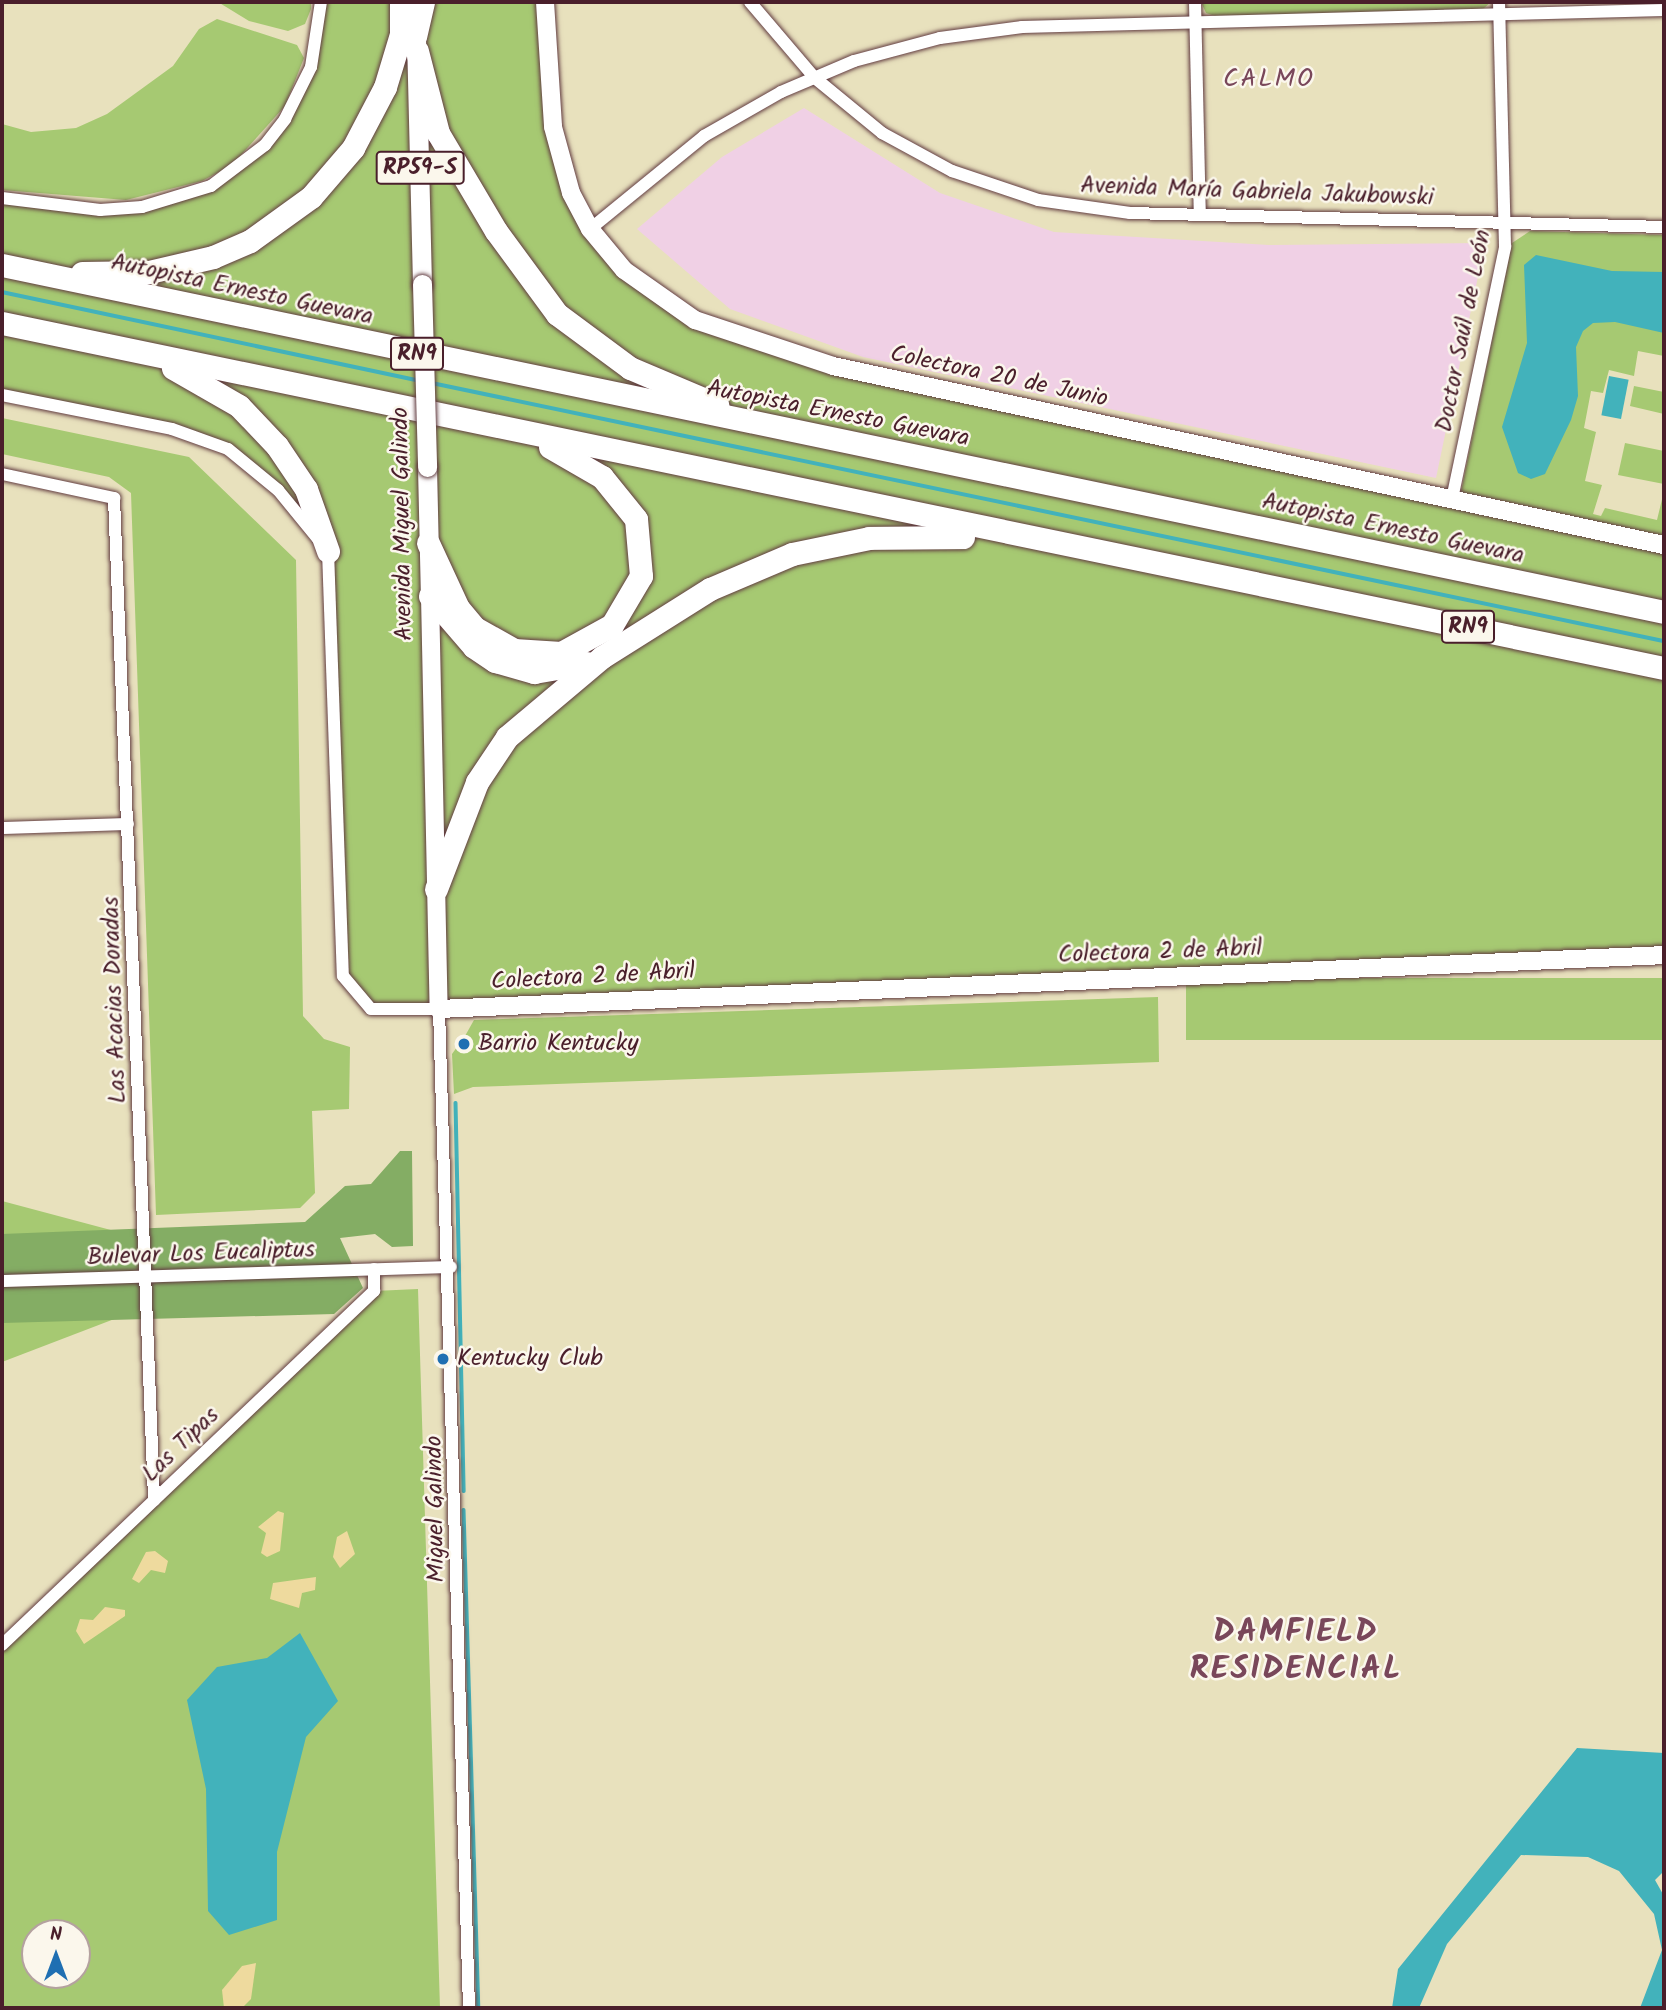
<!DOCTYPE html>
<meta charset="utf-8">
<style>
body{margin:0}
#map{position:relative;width:1666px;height:2010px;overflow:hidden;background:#e8e1bd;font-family:Kalam,sans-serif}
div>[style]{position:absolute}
.built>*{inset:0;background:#f0d0e5}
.green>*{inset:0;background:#a6c972;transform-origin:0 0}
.forest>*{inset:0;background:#84ad64}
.sand>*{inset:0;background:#eeda9e}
.water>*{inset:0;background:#42b2bb;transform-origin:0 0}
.stream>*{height:3.5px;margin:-1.75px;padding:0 1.75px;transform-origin:1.75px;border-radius:1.75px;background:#42b2bb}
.roads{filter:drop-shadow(0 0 2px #623c41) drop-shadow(0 0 2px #623c41)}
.street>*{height:12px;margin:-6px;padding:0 6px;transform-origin:6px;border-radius:6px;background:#fff}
.secondary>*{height:18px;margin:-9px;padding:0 9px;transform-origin:9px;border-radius:9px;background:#fff}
.primary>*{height:19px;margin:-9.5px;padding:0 9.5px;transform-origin:9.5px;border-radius:9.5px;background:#fff}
.highway>*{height:23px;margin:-11.5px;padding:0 11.5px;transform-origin:11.5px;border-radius:11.5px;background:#fff}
.bridges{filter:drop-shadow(0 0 2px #623c41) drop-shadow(0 0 2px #623c41)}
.primary-bridge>*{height:19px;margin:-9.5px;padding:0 9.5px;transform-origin:9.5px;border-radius:9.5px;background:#fff}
.dots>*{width:19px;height:19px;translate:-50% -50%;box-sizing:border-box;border:4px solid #fbf7ec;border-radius:50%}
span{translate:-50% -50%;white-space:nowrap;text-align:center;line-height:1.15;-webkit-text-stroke:5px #fbf7ec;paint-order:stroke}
.shield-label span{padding:2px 5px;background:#fbf7ec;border:2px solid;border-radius:5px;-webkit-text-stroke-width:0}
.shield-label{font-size:23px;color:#4a1f2b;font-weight:700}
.street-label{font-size:24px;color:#4a1f2b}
.poi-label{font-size:24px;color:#4a1f2b}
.left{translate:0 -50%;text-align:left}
.neighbourhood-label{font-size:26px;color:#79475a;letter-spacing:2px}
.district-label{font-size:32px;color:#79475a;font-weight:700;letter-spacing:2px}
.frame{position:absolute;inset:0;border:4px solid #4a1f2b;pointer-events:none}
.north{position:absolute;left:21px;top:1919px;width:70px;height:70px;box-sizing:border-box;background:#fbf7ec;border:2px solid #b4a19f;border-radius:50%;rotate:0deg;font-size:19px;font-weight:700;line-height:28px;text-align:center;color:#4a1f2b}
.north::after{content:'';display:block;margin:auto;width:24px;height:32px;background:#1f6fb2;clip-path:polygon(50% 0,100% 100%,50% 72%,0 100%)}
</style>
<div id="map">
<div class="built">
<i style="clip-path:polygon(804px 108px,940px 193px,1054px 232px,1269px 245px,1485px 243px,1436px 478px,863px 357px,730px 309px,637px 229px,722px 157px)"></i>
</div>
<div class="green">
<i style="clip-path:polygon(218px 2px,311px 2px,311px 9px,305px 24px,288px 31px,249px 21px)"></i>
<i style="clip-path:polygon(321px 2px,545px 2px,553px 127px,602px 245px,729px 335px,1664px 545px,1664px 955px,386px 1011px,350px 991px,328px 551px,278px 490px,203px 439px,2px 395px,2px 198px,100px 210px,184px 197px,265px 145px,298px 96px)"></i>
<i style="clip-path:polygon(1201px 2px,1491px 2px,1483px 9px,1218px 17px,1206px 13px)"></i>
<i style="clip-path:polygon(217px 19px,297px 45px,304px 58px,285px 106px,232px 165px,202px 181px,126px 200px,2px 190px,2px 124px,31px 132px,76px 128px,107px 114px,173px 66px,199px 29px)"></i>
<i style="clip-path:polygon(1530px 231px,1664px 235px,1664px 356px,1638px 351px,1634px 376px,1609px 370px,1603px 393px,1591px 391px,1584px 428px,1596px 432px,1585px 481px,1602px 485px,1593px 514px,1601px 516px,1605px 508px,1657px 520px,1664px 491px,1664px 536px,1461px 492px,1512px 243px)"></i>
<i style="clip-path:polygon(1634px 386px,1664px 392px,1664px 414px,1630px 406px)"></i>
<i style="clip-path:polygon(2px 418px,189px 457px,296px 560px,303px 1016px,324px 1039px,350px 1047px,349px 1109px,312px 1111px,315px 1193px,300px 1208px,156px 1215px,131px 493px,109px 477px,2px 454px)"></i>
<i style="clip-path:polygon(1625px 443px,1664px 451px,1664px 484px,1618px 475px)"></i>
<i style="left:1664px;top:978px;width:62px;height:478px;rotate:90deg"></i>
<i style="clip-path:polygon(1158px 997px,1159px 1062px,473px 1087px,454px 1094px,452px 1054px,457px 1047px,465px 1052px,473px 1041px,465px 1036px,474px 1020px)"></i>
<i style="clip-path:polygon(2px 1201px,137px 1237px,2px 1266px)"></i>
<i style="clip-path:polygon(evenodd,418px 1289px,440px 2008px,2px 2008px,2px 1645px,374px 1291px,418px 1289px,35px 1933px,77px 1933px,77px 1975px,35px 1975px,35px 1933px)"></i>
<i style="clip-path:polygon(2px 1291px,130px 1313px,2px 1362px)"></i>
</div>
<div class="forest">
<i style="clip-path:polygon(400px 1151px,412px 1151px,413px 1246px,392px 1247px,375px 1234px,340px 1238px,363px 1288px,334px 1314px,2px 1323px,2px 1234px,305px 1222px,345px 1186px,371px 1184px)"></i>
</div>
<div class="sand">
<i style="clip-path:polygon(278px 1511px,284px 1513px,280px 1551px,267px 1557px,261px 1553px,266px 1533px,258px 1527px)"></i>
<i style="clip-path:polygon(347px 1531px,355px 1554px,340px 1568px,333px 1557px,337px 1537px)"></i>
<i style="clip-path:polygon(155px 1551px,168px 1561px,165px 1573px,151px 1570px,139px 1583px,132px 1579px,146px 1552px)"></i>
<i style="clip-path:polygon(316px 1577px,315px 1590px,302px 1593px,299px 1608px,270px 1599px,273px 1583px)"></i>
<i style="clip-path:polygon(105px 1607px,125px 1610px,125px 1616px,84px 1644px,76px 1631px,80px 1619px,93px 1620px)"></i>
<i style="clip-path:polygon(256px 1963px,251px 1999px,242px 2008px,224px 2008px,222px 1990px,242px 1966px)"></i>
</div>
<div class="water">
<i style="clip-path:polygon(1536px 255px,1612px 271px,1664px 272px,1664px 333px,1615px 322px,1593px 323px,1583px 331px,1576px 347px,1578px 396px,1571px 420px,1545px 474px,1531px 479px,1518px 473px,1502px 427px,1527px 343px,1524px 265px)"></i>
<i style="left:1609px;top:376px;width:20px;height:40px;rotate:11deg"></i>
<i style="clip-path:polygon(300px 1633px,338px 1701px,306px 1737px,277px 1852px,277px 1920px,229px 1935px,208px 1911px,206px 1789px,187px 1700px,217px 1667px,267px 1658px)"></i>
<i style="clip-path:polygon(1577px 1748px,1664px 1753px,1664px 1871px,1655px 1880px,1664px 1896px,1664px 2008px,1640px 2008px,1662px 1950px,1654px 1914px,1619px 1871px,1588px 1857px,1521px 1855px,1447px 1944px,1419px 2008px,1392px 2008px,1398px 1969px)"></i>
</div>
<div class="stream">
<i style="left:2px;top:292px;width:424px;rotate:12deg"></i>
<i style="left:432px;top:383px;width:1259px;rotate:11.83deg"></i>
<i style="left:456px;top:1103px;width:388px;rotate:88.8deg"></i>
<i style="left:464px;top:1510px;width:498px;rotate:88.3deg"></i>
</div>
<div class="roads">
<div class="street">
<i style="left:750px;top:2px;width:100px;rotate:49.5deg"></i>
<i style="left:815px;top:78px;width:87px;rotate:39.4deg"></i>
<i style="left:882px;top:133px;width:80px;rotate:28.5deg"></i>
<i style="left:952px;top:171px;width:91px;rotate:18.6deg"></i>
<i style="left:1038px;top:200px;width:93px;rotate:8deg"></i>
<i style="left:1130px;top:213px;width:534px;rotate:1.5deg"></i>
<i style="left:1195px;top:2px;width:213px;rotate:88.7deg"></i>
<i style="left:2px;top:198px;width:99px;rotate:7deg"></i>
<i style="left:100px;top:210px;width:42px;rotate:-4.1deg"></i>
<i style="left:142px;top:207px;width:72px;rotate:-16.9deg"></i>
<i style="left:211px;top:186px;width:68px;rotate:-37.2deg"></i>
<i style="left:265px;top:145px;width:33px;rotate:-52deg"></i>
<i style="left:285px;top:119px;width:58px;rotate:-63.4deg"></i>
<i style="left:311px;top:67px;width:66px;rotate:-81.3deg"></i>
<i style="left:590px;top:229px;width:147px;rotate:-39.2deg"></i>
<i style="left:704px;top:136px;width:89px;rotate:-29.7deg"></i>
<i style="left:781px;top:92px;width:79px;rotate:-23deg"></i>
<i style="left:854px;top:61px;width:89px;rotate:-15deg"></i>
<i style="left:940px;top:38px;width:83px;rotate:-7.6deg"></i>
<i style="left:1022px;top:27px;width:642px;rotate:-1.52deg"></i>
<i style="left:2px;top:395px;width:173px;rotate:11.3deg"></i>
<i style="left:172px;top:429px;width:59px;rotate:19.7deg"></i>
<i style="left:228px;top:449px;width:65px;rotate:39.4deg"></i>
<i style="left:278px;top:490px;width:79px;rotate:50.7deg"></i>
<i style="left:328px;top:551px;width:425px;rotate:88deg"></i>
<i style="left:343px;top:976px;width:43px;rotate:49.7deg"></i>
<i style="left:371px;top:1009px;width:68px"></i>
<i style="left:439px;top:1009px;width:999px;rotate:88.28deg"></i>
<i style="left:2px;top:474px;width:115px;rotate:12.1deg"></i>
<i style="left:114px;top:498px;width:1003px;rotate:87.71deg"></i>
<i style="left:1452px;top:499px;width:258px;rotate:-78.1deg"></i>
<i style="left:1505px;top:247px;width:245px;rotate:-91.4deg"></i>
<i style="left:2px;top:828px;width:126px;rotate:-1.8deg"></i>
<i style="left:2px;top:1281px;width:449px;rotate:-1.8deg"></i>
<i style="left:2px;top:1645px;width:514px;rotate:-43.58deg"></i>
<i style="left:374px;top:1291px;width:22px;rotate:-90deg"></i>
</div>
<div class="secondary">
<i style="left:545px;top:2px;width:125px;rotate:86.3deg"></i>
<i style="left:553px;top:127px;width:68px;rotate:74.7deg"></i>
<i style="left:571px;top:193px;width:41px;rotate:62.2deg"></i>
<i style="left:590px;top:229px;width:53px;rotate:50.3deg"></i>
<i style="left:624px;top:270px;width:87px;rotate:35.2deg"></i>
<i style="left:695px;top:320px;width:145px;rotate:18.4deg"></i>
<i style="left:833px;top:366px;width:850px;rotate:12.16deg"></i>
<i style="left:430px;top:596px;width:413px;rotate:88.8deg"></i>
<i style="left:439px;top:1009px;width:1226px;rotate:-2.52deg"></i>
</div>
<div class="primary">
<i style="left:405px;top:2px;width:38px;rotate:73deg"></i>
<i style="left:416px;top:38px;width:246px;rotate:88.6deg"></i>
<i style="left:417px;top:37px;width:36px;rotate:-77deg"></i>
<i style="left:427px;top:467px;width:129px;rotate:88.7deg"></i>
</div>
<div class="highway">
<i style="left:417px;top:51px;width:85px;rotate:75.6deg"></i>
<i style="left:438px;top:133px;width:114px;rotate:59.4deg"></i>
<i style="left:496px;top:231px;width:103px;rotate:53.7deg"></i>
<i style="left:557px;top:314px;width:91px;rotate:36.5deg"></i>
<i style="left:630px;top:368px;width:95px;rotate:23deg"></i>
<i style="left:2px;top:265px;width:1698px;rotate:11.79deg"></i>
<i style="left:82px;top:273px;width:67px;rotate:-0.9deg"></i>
<i style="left:149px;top:272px;width:66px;rotate:-13.2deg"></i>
<i style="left:213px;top:257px;width:40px;rotate:-23.4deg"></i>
<i style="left:250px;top:241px;width:75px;rotate:-35.8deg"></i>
<i style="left:311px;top:197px;width:65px;rotate:-49.4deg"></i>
<i style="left:353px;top:148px;width:69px;rotate:-62.3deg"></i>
<i style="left:385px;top:87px;width:55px;rotate:-73.2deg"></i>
<i style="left:401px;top:34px;width:32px;rotate:-90deg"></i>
<i style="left:2px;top:323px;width:1697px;rotate:11.73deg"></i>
<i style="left:173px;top:368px;width:76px;rotate:29.9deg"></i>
<i style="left:239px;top:406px;width:55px;rotate:46.5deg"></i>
<i style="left:277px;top:446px;width:52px;rotate:56deg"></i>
<i style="left:306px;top:489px;width:66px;rotate:70.5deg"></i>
<i style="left:428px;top:543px;width:72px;rotate:65.2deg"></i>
<i style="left:458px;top:608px;width:26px;rotate:50deg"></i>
<i style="left:475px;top:628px;width:45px;rotate:29.4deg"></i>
<i style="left:514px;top:650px;width:47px;rotate:3.7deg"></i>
<i style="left:561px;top:653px;width:58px;rotate:-28.8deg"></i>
<i style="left:612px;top:625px;width:57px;rotate:-59.4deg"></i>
<i style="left:641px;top:576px;width:57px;rotate:-95deg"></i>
<i style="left:636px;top:519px;width:54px;rotate:-129deg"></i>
<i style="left:602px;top:477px;width:60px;rotate:-150deg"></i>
<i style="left:430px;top:596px;width:67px;rotate:49.2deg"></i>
<i style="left:474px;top:647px;width:25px;rotate:34deg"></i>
<i style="left:495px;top:661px;width:41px;rotate:15.8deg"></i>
<i style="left:534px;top:672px;width:53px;rotate:-9.8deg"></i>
<i style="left:436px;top:889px;width:115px;rotate:-69deg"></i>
<i style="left:477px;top:782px;width:54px;rotate:-56.3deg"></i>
<i style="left:507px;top:737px;width:124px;rotate:-40.1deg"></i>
<i style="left:602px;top:657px;width:128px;rotate:-32.2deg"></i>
<i style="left:710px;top:589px;width:89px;rotate:-23.1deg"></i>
<i style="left:792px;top:554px;width:79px;rotate:-11.7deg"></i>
<i style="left:869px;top:538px;width:94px;rotate:-0.6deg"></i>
</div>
</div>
<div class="bridges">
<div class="primary-bridge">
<i style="left:422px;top:284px;width:183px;rotate:88.4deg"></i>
</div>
</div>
<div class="dots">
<i style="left:464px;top:1044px;background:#1f6fb2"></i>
<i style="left:443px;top:1359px;background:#1f6fb2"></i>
</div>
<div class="shield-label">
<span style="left:420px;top:168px">RP59-S</span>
<span style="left:417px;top:354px">RN9</span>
<span style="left:1468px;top:627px">RN9</span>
</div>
<div class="street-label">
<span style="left:1257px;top:192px;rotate:2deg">Avenida María Gabriela Jakubowski</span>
<span style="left:242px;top:290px;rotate:12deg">Autopista Ernesto Guevara</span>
<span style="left:1464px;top:331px;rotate:-79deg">Doctor Saúl de León</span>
<span style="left:999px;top:377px;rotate:12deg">Colectora 20 de Junio</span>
<span style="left:838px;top:414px;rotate:11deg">Autopista Ernesto Guevara</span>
<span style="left:403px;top:524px;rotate:-91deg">Avenida Miguel Galindo</span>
<span style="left:1393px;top:529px;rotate:12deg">Autopista Ernesto Guevara</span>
<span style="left:1160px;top:952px;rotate:-2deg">Colectora 2 de Abril</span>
<span style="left:593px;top:977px;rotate:-3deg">Colectora 2 de Abril</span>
<span style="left:115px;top:1000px;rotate:-92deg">Las Acacias Doradas</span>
<span style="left:201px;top:1254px;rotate:-2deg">Bulevar Los Eucaliptus</span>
<span style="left:181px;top:1445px;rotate:-44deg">Las Tipas</span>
<span style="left:436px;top:1509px;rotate:-91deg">Miguel Galindo</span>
</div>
<div class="poi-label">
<span class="left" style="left:478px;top:1044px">Barrio Kentucky</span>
<span class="left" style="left:457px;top:1359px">Kentucky Club</span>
</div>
<div class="neighbourhood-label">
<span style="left:1269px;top:80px">CALMO</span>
</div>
<div class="district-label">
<span style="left:1296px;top:1652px">DAMFIELD<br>RESIDENCIAL</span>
</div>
<div class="frame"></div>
<div class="north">N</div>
</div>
